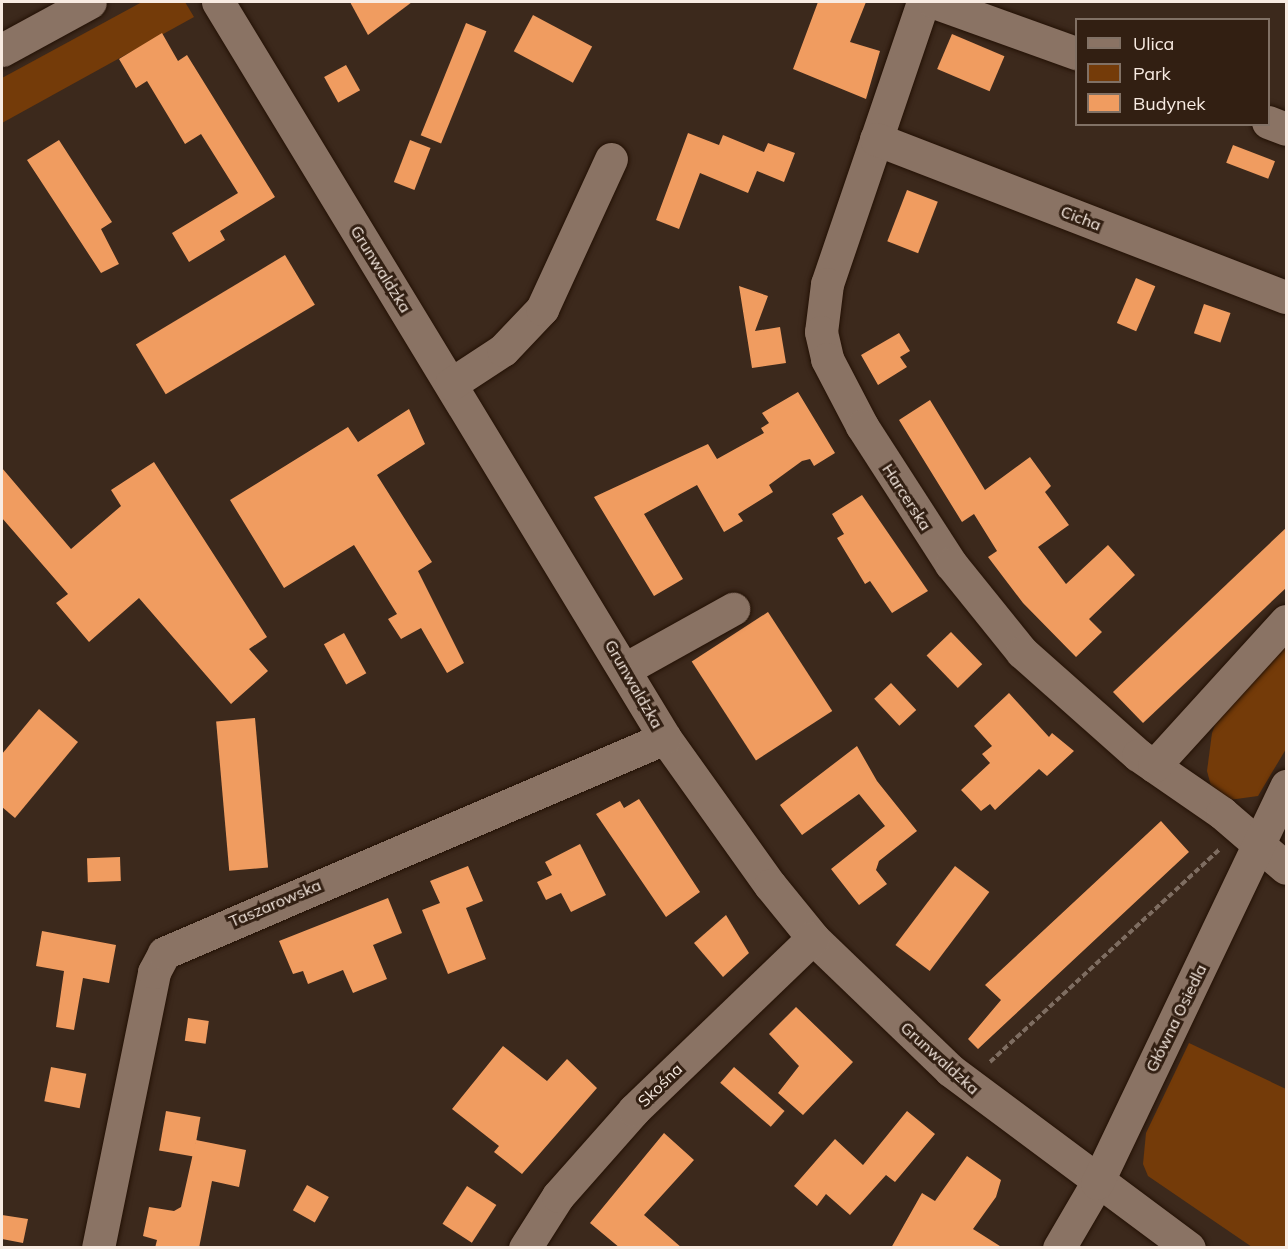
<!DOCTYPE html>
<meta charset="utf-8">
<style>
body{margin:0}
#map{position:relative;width:1288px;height:1249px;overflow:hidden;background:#3c291c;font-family:Mulish,sans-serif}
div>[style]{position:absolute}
.green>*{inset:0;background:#743b09}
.building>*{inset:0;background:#f09c60;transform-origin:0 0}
.path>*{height:4px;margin-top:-2px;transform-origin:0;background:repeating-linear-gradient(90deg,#7e6d61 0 6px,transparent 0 9px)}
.roads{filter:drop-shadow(0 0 2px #231105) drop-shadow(0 0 2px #231105)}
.minor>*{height:33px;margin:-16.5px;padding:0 16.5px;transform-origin:16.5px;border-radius:16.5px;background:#8a7364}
span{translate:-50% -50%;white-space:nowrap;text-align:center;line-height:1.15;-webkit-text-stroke:6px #321f12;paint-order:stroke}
.street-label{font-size:16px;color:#f8ebe2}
.frame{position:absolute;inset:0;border:3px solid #f8ebe2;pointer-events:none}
.legend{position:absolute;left:1075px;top:18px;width:195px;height:108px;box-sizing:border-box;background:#321f12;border:2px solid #817165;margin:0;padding:8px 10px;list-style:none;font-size:18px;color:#f8ebe2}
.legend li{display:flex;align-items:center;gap:12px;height:30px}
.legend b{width:30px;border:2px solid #817165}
</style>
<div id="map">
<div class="green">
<i style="clip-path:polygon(142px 2px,185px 2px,194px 17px,2px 123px,2px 78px)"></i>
<i style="clip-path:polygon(1286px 638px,1286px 749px,1258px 796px,1229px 800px,1211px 786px,1207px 771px,1212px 733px,1221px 709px)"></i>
<i style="clip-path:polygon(1189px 1043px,1286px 1089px,1286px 1247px,1252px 1247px,1148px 1176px,1143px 1164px,1146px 1133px)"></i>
</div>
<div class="building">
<i style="clip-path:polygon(350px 2px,412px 2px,368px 35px)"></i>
<i style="clip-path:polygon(818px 2px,866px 2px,850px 42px,880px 51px,866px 99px,793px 69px)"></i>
<i style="left:533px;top:15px;width:67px;height:41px;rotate:28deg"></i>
<i style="left:466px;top:23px;width:22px;height:121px;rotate:22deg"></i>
<i style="clip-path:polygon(162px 33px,178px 61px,187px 55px,275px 197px,220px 231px,225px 240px,189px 262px,172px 233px,238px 193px,201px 134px,185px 144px,147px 81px,136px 88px,119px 59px)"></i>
<i style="left:952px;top:34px;width:57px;height:38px;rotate:23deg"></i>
<i style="left:346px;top:65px;width:29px;height:25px;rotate:61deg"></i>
<i style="clip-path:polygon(688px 133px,719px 145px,723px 135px,764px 152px,768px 143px,795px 153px,784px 182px,757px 171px,748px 193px,700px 173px,679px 229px,656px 220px)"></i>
<i style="clip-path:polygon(59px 140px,112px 222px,101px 229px,119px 264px,101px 273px,27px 160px)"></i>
<i style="left:410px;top:140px;width:22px;height:45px;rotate:21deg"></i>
<i style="left:1233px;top:145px;width:45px;height:19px;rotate:21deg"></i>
<i style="left:907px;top:190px;width:33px;height:55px;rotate:21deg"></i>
<i style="left:285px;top:255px;width:58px;height:174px;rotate:59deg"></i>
<i style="left:1136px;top:278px;width:21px;height:49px;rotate:23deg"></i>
<i style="clip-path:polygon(739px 286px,768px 296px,755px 331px,780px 327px,786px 363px,752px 368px)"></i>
<i style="left:1204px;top:304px;width:28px;height:31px;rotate:19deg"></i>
<i style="clip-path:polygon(899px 333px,910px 351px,900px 357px,907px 367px,878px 385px,861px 355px)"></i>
<i style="clip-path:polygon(798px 392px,835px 453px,814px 466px,810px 459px,802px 461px,769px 485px,773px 492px,738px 514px,743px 521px,724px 532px,697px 485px,644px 514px,683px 579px,654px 596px,594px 497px,708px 444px,717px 459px,764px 433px,761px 428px,769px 423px,762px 413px)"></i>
<i style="clip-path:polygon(930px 400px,985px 490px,1030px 457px,1051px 486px,1045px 492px,1069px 525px,1038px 547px,1066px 584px,1108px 545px,1135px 575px,1089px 619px,1102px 632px,1076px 657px,1023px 603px,988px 557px,997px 551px,974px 514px,962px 522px,899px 420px)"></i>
<i style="clip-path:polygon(409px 409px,425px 444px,377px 475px,432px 562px,418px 571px,464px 663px,447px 673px,421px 628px,401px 639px,388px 619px,397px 614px,354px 545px,284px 588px,230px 500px,348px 427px,358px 442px)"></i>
<i style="clip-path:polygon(154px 462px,267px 637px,249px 649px,268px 671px,231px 704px,139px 598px,89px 642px,56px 603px,68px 594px,2px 518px,2px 468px,71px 549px,121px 506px,111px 490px)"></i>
<i style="clip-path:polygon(862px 495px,928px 591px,892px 613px,870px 581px,865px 584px,837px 538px,844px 534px,832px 514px)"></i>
<i style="clip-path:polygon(1287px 527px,1287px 587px,1143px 723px,1113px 692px)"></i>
<i style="left:768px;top:612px;width:118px;height:91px;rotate:57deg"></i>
<i style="left:951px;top:632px;width:45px;height:34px;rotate:46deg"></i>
<i style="left:344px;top:633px;width:46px;height:23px;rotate:61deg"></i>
<i style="left:891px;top:683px;width:37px;height:23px;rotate:47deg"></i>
<i style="clip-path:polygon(1009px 693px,1049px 737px,1052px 733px,1074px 751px,1047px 776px,1039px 769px,995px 810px,990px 804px,981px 811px,961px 790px,990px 763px,982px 754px,992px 746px,974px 726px)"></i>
<i style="clip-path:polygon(39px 709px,78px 742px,15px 818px,2px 807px,2px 754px)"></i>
<i style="left:255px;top:718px;width:150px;height:39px;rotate:85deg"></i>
<i style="clip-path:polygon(857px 746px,877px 781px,917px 831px,879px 861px,876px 870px,887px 884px,859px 905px,831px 869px,885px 826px,859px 794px,802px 835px,780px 805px)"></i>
<i style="clip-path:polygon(639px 799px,700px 892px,666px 917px,596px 814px,620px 801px,624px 808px)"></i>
<i style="clip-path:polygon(1161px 821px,1189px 852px,978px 1049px,968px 1039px,1001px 1000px,985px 985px)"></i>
<i style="clip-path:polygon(580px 844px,606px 895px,571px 912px,561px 893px,546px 900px,537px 882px,552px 875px,545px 862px)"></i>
<i style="left:120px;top:857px;width:24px;height:33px;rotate:88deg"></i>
<i style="clip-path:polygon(468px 866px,483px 901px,466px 908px,486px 959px,448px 974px,422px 910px,440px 903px,430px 881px)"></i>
<i style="left:955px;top:866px;width:43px;height:99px;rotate:37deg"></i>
<i style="clip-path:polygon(388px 898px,402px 933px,373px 945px,387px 979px,353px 993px,343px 970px,308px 984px,303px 971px,293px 974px,279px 941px)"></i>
<i style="clip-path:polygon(726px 915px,749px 953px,723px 977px,694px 943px)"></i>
<i style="clip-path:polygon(42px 931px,116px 945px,109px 983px,83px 978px,74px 1030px,56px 1027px,64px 971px,36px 966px)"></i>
<i style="clip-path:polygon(796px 1007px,853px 1062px,803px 1115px,778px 1093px,799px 1066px,769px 1034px)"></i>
<i style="left:188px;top:1018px;width:21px;height:23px;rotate:8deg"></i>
<i style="clip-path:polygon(503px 1046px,547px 1081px,567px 1059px,597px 1088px,522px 1174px,494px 1152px,499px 1146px,452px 1109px)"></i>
<i style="left:51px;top:1067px;width:36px;height:35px;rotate:11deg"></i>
<i style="left:734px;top:1067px;width:67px;height:21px;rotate:41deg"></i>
<i style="left:166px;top:1111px;width:35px;height:40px;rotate:10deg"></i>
<i style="clip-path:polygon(907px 1111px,935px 1134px,895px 1182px,886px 1175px,850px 1215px,826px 1194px,817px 1206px,794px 1186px,835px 1139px,863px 1165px)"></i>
<i style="clip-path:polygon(664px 1133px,694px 1160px,644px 1215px,682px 1248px,620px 1248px,590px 1223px)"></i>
<i style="clip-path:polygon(196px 1140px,246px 1150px,239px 1187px,212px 1181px,199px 1248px,155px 1248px,157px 1240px,143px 1236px,149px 1207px,174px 1211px,181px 1207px)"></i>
<i style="clip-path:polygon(967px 1156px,1001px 1180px,996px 1197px,973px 1229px,1003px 1248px,891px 1248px,922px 1193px,935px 1201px)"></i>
<i style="left:307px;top:1185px;width:25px;height:29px;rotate:29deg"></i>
<i style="left:467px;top:1186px;width:35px;height:45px;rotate:33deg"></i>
<i style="clip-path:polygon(2px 1215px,28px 1219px,23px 1243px,2px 1239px)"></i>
</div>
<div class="path">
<i style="left:990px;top:1062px;width:313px;rotate:-42.8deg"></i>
</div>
<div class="roads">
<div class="minor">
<i style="left:218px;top:2px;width:861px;rotate:58.73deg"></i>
<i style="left:665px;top:738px;width:181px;rotate:54.5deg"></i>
<i style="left:770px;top:885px;width:68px;rotate:50.9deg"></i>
<i style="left:813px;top:938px;width:190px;rotate:43.9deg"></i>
<i style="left:950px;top:1070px;width:298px;rotate:36.7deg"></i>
<i style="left:923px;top:2px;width:298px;rotate:108.8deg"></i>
<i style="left:827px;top:284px;width:48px;rotate:97.1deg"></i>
<i style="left:821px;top:332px;width:28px;rotate:77deg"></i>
<i style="left:827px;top:359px;width:76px;rotate:62.4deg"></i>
<i style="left:862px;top:426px;width:164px;rotate:57.2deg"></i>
<i style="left:951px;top:564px;width:113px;rotate:51.1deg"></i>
<i style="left:1022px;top:652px;width:155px;rotate:41.6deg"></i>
<i style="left:1138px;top:755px;width:102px;rotate:34.6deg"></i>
<i style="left:1222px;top:813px;width:84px;rotate:40.7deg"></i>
<i style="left:934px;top:2px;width:151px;rotate:19.8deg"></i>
<i style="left:2px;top:50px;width:100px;rotate:-28.6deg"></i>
<i style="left:1268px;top:122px;width:19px;rotate:21deg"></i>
<i style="left:876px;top:139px;width:439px;rotate:21.1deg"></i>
<i style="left:451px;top:384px;width:62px;rotate:-33.2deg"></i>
<i style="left:503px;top:350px;width:57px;rotate:-46.4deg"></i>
<i style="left:542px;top:309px;width:165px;rotate:-65.3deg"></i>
<i style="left:625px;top:669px;width:124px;rotate:-29.1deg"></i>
<i style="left:1154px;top:766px;width:196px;rotate:-47.7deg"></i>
<i style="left:98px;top:1248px;width:282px;rotate:-78.5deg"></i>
<i style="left:154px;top:972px;width:21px;rotate:-62deg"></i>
<i style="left:164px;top:953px;width:545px;rotate:-23.23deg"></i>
<i style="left:525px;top:1248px;width:62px;rotate:-57.6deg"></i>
<i style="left:558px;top:1196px;width:115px;rotate:-48.5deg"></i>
<i style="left:634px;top:1110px;width:248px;rotate:-43.9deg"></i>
<i style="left:1059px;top:1248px;width:75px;rotate:-59.7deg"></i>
<i style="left:1097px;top:1183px;width:440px;rotate:-64.5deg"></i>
</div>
</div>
<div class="street-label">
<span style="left:1081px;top:218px;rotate:21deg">Cicha</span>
<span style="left:381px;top:269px;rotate:58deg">Grunwaldzka</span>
<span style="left:907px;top:497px;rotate:57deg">Harcerska</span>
<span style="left:634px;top:684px;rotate:60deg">Grunwaldzka</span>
<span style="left:275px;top:903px;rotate:-23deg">Taszarowska</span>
<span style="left:1176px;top:1018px;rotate:-64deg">Główna Osiedla</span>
<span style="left:940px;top:1058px;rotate:42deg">Grunwaldzka</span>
<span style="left:660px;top:1085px;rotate:-44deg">Skośna</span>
</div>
<div class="frame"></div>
<ul class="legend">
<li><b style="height:8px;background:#8a7364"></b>Ulica</li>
<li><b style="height:16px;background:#743b09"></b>Park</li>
<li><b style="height:16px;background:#f09c60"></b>Budynek</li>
</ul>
</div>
